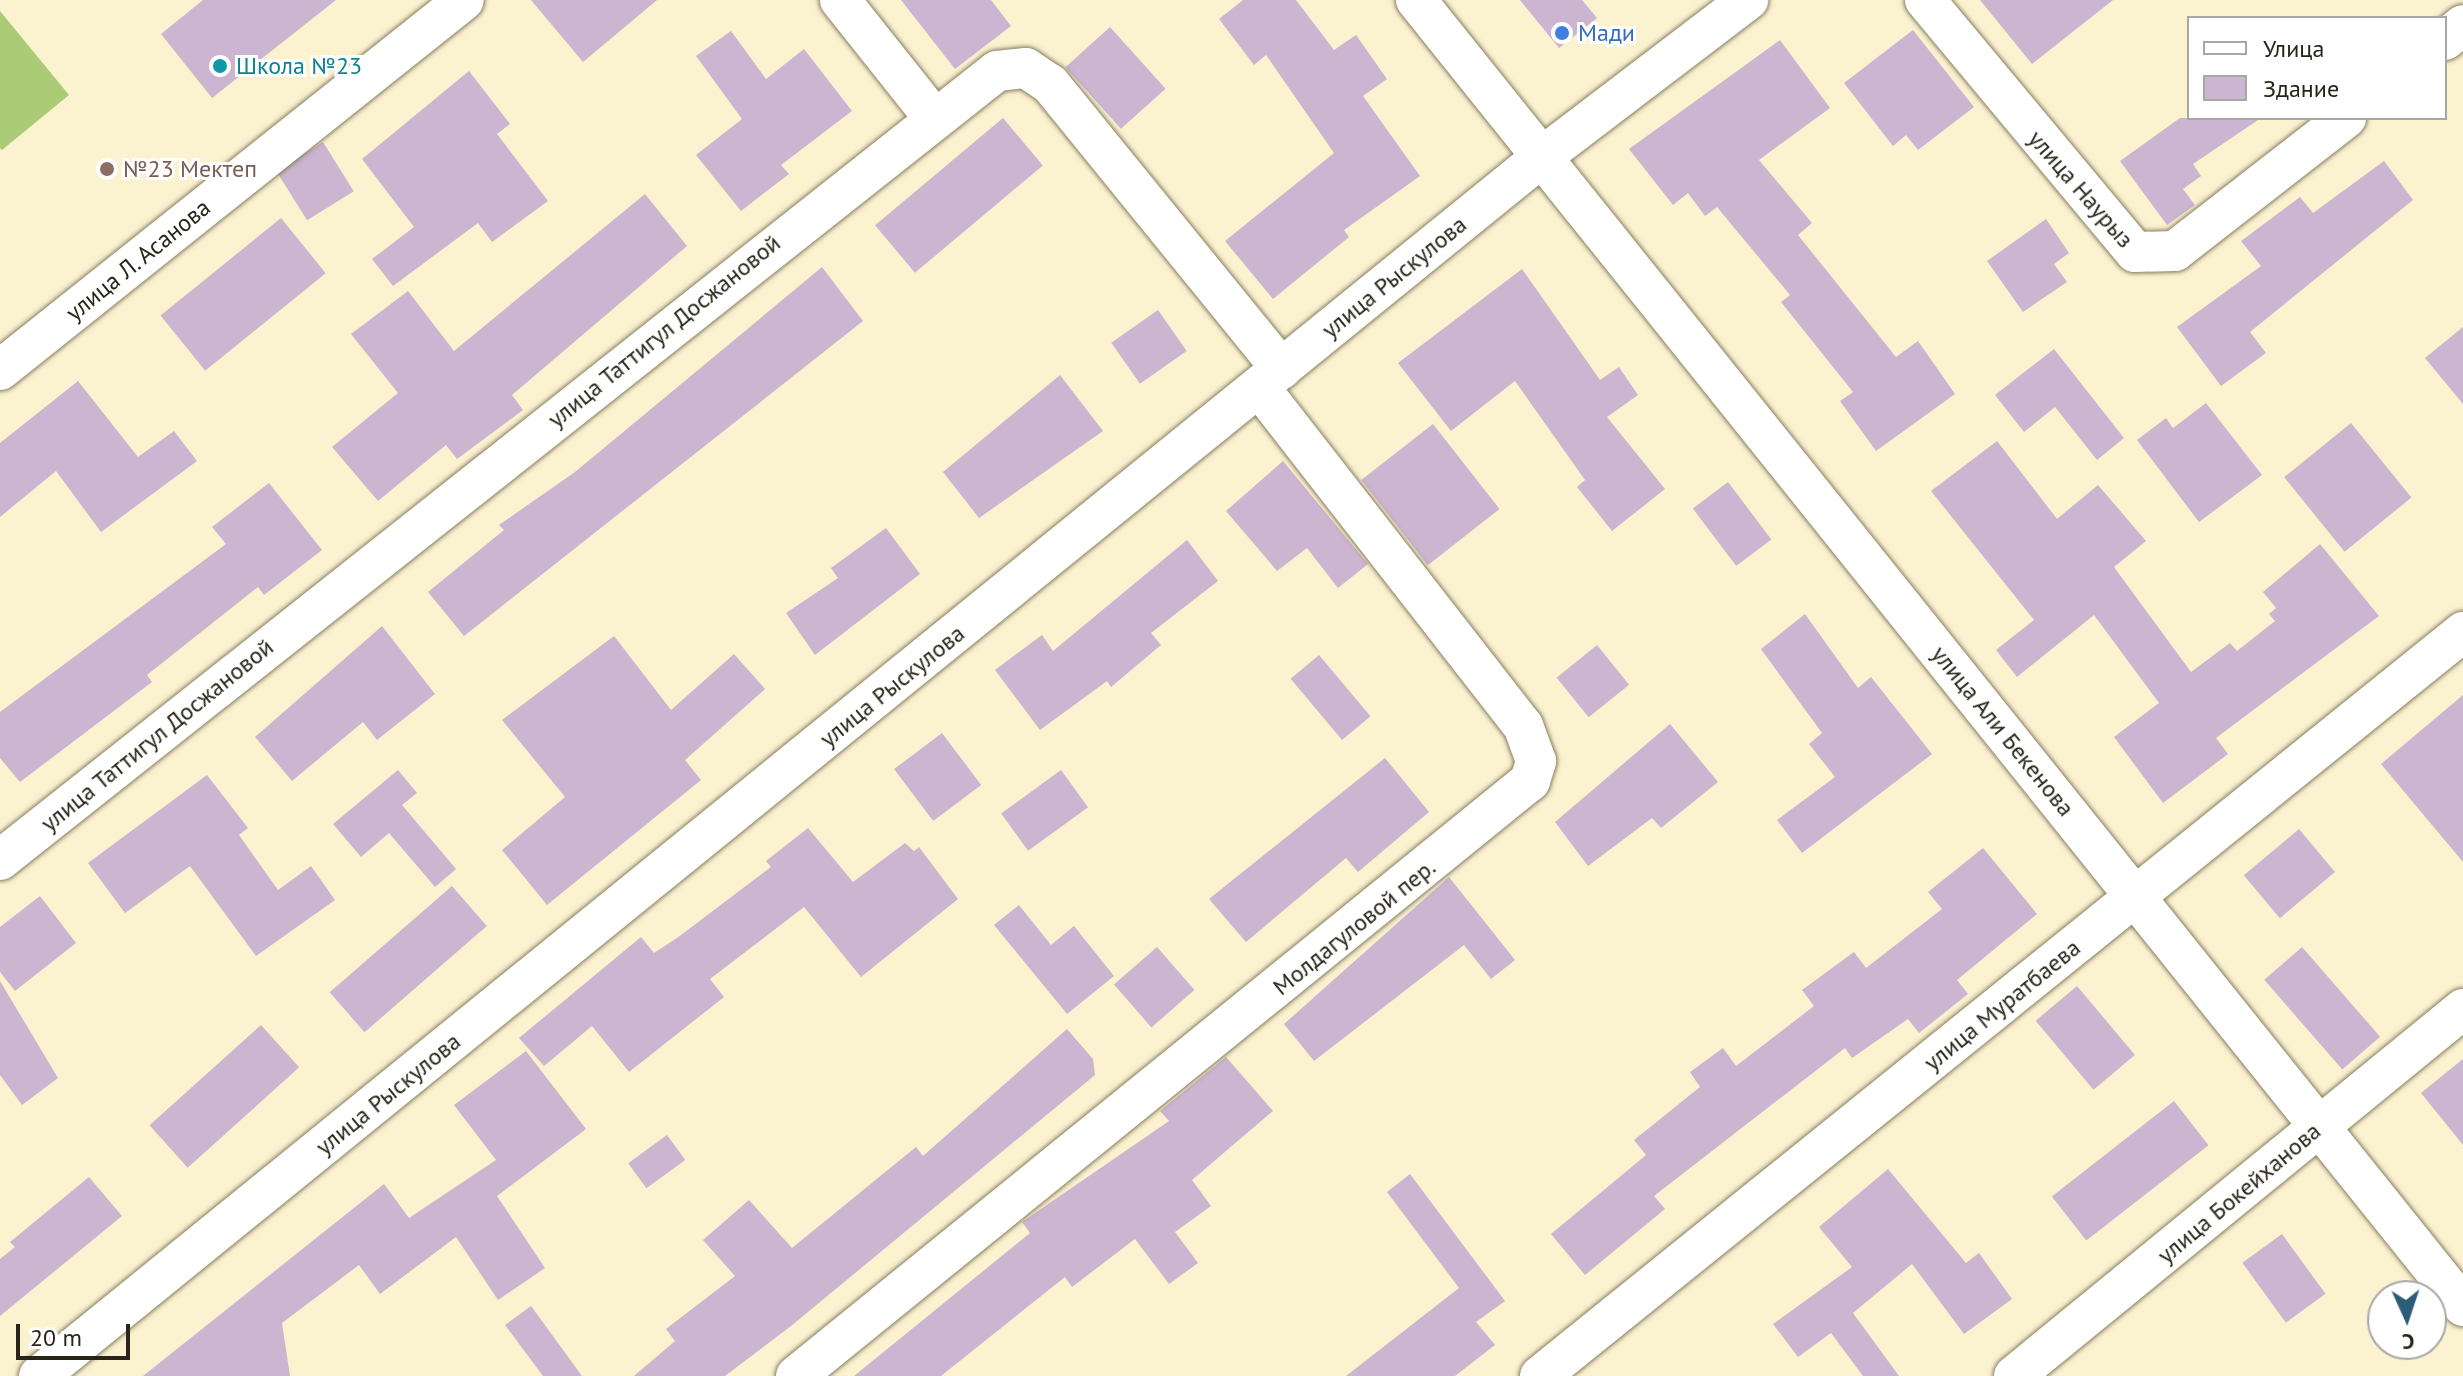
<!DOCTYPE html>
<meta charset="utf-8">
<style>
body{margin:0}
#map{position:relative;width:2463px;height:1376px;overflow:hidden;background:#fbf2d0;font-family:"PT Sans",sans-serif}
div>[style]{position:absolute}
.green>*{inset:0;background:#accb77}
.building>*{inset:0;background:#cbb5d0;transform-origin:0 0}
.roads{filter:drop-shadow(0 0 2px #877f61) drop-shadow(0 0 2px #877f61)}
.minor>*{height:40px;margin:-20px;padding:0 20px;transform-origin:20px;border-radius:20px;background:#fff}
.dots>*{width:22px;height:22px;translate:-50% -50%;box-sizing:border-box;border:4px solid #fff;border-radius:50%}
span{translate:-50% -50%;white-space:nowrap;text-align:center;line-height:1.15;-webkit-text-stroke:6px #fff;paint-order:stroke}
.shop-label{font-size:24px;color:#366cbe}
.left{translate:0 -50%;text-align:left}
.culture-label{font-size:24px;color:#0d838f}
.education-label{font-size:24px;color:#785e54}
.street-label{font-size:24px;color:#282418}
.legend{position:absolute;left:2187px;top:16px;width:260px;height:104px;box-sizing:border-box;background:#fff;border:2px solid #a9a7a3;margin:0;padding:10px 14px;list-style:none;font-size:24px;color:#282418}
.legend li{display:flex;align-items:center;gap:16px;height:40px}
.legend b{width:40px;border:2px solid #a9a7a3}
.north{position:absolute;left:2367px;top:1280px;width:80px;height:80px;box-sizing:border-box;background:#fff;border:2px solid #a9a7a3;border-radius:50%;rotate:177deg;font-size:22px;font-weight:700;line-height:32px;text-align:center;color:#282418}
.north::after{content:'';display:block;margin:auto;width:28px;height:36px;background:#2b5c7a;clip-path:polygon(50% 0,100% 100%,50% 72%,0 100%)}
.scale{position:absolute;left:16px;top:1324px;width:114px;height:36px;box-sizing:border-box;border:4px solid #282418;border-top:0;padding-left:10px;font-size:24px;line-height:28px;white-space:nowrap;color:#282418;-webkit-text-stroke:6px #fff;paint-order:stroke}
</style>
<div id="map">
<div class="green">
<i style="clip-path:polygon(0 11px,69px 95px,2px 150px,0 148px)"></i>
</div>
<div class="building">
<i style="clip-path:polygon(203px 0,336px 0,212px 98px,161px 34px)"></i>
<i style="clip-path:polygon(531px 0,657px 0,583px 62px)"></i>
<i style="clip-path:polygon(901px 0,991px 0,1011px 26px,955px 69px)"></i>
<i style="clip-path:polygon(1243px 0,1296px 0,1334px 50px,1356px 35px,1387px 79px,1363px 96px,1420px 176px,1344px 230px,1349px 237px,1273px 299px,1225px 241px,1334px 153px,1266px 55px,1254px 65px,1219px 19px)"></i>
<i style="clip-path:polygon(1520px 0,1582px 0,1597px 18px,1559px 48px)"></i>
<i style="clip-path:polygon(1980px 0,2113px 0,2032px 64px)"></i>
<i style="left:1110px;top:27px;width:83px;height:60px;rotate:48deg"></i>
<i style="clip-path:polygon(1913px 30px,1974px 107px,1918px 150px,1906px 135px,1893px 146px,1844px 83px)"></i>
<i style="clip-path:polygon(731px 31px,766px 79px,804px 49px,852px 111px,781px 165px,789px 174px,741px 211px,696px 155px,742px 119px,696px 56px)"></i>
<i style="clip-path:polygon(1780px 40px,1830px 108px,1759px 160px,1812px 223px,1798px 235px,1896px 357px,1918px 341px,1955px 394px,1876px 451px,1840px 401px,1853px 392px,1781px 302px,1790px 295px,1717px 207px,1705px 216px,1688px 193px,1673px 205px,1629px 149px)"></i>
<i style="clip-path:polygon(469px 71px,510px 124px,497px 134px,548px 201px,492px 242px,478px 223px,393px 286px,372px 259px,414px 227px,362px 159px)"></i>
<i style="left:1003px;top:118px;width:62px;height:167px;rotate:50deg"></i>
<i style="clip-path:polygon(2180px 118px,2261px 118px,2193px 164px,2201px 176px,2183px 189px,2195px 205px,2167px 225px,2120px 161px)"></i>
<i style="left:323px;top:142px;width:58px;height:55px;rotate:58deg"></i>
<i style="clip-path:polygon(2384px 161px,2413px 200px,2250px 332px,2266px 353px,2221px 386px,2177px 327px,2261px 266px,2241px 241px,2300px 197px,2313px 213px)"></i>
<i style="clip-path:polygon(645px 194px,687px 246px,512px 395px,523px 410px,457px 459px,446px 445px,378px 501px,332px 447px,398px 393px,351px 334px,408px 291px,454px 351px)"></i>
<i style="left:281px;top:218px;width:71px;height:155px;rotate:51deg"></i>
<i style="clip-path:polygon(2046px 219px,2069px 253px,2054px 264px,2067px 282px,2023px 312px,1987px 261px)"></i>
<i style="clip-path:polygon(822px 267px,863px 321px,464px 636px,428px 592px,504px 530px,499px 525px,575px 472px)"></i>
<i style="clip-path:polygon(1522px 269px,1600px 380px,1619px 367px,1638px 395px,1607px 417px,1665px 489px,1612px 531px,1577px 487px,1585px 480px,1515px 381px,1451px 431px,1398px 363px)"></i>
<i style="left:1158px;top:310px;width:50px;height:57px;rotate:55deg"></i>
<i style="clip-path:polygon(2463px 327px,2463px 404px,2425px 358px)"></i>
<i style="clip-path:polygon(2054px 349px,2124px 438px,2097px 460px,2055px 407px,2024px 432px,1995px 395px)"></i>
<i style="clip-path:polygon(1060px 375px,1103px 431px,979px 518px,943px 472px)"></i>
<i style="clip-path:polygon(78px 381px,138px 457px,174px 431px,197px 461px,101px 532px,56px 471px,0 517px,0 443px)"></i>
<i style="clip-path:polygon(2206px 403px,2262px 475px,2199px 522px,2137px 440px,2166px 418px,2173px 428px)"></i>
<i style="left:2351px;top:423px;width:96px;height:86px;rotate:51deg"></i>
<i style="left:1433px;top:424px;width:108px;height:91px;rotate:52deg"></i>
<i style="clip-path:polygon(1997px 441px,2057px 519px,2098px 485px,2146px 541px,2114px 567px,2191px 672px,2230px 643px,2237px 651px,2275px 621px,2269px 614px,2276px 608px,2263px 592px,2320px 544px,2379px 616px,2216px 738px,2228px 754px,2163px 803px,2114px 737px,2159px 703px,2094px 615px,2017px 677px,1996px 650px,2034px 620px,1931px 491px)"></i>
<i style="clip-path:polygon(1283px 461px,1368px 564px,1338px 588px,1307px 548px,1277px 571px,1226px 511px)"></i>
<i style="left:1728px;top:482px;width:72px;height:44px;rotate:53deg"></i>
<i style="clip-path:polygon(269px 483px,322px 550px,264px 595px,258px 587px,147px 675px,152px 682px,20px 782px,0 758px,0 712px,226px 544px,212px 527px)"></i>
<i style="clip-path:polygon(886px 528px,920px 574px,815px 655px,786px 613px,838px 578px,831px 568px)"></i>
<i style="clip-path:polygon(1187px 540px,1218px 581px,1151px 633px,1161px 645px,1111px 687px,1107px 681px,1040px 730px,995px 670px,1042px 635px,1053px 651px)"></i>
<i style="clip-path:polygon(1805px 614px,1858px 688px,1871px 677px,1932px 754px,1802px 853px,1777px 820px,1835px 777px,1809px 744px,1822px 733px,1761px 649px)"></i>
<i style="clip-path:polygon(382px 626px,435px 694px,377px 740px,363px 722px,292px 781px,255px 737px)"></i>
<i style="clip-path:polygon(614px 636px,671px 710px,734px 654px,765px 689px,685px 760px,701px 780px,547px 905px,502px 850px,565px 797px,502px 720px)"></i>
<i style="left:1597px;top:645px;width:51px;height:52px;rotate:51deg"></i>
<i style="left:1319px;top:655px;width:80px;height:37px;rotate:50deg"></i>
<i style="clip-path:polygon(2463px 695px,2463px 862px,2381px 764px)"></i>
<i style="clip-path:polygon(1670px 724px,1718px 782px,1661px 828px,1652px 818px,1588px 866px,1555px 822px)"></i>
<i style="left:942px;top:733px;width:65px;height:60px;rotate:53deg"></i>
<i style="clip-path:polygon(1385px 758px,1429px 812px,1358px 872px,1346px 858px,1246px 942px,1209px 899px)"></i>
<i style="clip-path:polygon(398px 770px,417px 793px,402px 805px,456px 869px,435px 887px,389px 833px,361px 857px,333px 824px)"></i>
<i style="left:1061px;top:770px;width:46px;height:74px;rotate:54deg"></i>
<i style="clip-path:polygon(207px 775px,248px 828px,239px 835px,278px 890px,311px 866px,335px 900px,256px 956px,190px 866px,125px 913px,88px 863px)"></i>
<i style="clip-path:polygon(808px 828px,853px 882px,905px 843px,914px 851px,919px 847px,958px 899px,861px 977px,804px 907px,710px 979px,724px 997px,629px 1072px,592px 1026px,544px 1066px,519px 1038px,641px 937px,654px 953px,677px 938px,771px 867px,766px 861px)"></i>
<i style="left:2299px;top:829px;width:56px;height:72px;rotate:50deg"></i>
<i style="clip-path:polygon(1983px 848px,2037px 914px,1957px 980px,1968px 994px,1919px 1033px,1908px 1019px,1852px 1058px,1845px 1048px,1654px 1196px,1665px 1209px,1585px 1275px,1551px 1234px,1646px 1155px,1634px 1140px,1700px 1087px,1690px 1072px,1723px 1048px,1736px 1066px,1814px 1006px,1802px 990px,1854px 952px,1866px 968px,1942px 909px,1928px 892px)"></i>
<i style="clip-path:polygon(1449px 877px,1515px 960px,1491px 979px,1464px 945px,1314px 1061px,1284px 1024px)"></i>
<i style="left:452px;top:886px;width:53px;height:162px;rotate:49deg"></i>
<i style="clip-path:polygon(40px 896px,76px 943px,15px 991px,0 972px,0 927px)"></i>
<i style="clip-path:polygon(1019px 905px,1051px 945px,1074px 926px,1114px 976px,1067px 1014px,994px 925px)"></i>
<i style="left:1157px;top:947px;width:57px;height:57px;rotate:49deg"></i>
<i style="left:2302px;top:947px;width:119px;height:50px;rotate:49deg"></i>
<i style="clip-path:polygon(0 981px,58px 1078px,22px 1105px,0 1075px)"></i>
<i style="left:2077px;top:986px;width:90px;height:54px;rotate:50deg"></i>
<i style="left:261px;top:1025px;width:57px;height:150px;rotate:48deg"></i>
<i style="clip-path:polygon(1067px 1029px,1093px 1059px,1095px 1075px,791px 1326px,725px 1376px,634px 1376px,675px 1341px,666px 1329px,735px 1276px,703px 1240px,749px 1200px,792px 1248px,916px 1147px,923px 1156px)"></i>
<i style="clip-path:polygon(526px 1051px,586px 1129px,497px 1196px,545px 1268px,498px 1300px,456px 1237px,380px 1294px,359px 1265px,282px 1323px,290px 1376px,143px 1376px,384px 1184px,409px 1218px,496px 1160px,454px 1105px)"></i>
<i style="clip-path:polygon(1226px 1057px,1273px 1111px,1192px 1180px,1211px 1206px,1175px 1232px,1198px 1263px,1169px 1284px,1135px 1239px,1072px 1287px,1065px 1277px,941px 1376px,854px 1376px,1030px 1233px,1022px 1222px,1169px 1121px,1160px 1111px)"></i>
<i style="clip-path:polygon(2463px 1059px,2463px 1145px,2421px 1093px)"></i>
<i style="left:2174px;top:1101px;width:56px;height:155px;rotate:52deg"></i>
<i style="left:667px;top:1135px;width:31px;height:48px;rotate:54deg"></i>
<i style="clip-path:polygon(1888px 1169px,1966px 1263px,1979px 1253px,2012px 1299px,1964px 1334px,1912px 1264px,1853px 1313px,1899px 1376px,1863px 1376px,1831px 1333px,1798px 1357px,1773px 1324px,1852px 1267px,1819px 1227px)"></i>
<i style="clip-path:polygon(1410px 1174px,1505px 1301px,1476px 1322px,1495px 1345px,1455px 1376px,1346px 1376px,1459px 1288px,1387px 1192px)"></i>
<i style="clip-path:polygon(89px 1177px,122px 1216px,0 1316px,0 1259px,15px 1247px,10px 1242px)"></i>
<i style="left:2282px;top:1234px;width:74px;height:49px;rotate:54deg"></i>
<i style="clip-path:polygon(531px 1306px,582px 1376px,543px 1376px,505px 1325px)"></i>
</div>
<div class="roads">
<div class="minor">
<i style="left:840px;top:0;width:149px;rotate:51.5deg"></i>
<i style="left:1416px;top:0;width:1674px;rotate:51.28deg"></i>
<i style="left:1925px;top:0;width:328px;rotate:50.2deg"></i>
<i style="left:2135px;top:252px;width:40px;rotate:-1.4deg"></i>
<i style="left:2175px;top:251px;width:217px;rotate:-37.9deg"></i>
<i style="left:2445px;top:40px;width:23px;rotate:-40deg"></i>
<i style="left:0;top:370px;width:593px;rotate:-38.57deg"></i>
<i style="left:0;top:860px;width:1271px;rotate:-38.36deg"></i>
<i style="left:997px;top:71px;width:29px;rotate:-6deg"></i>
<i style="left:1026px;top:68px;width:29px;rotate:34deg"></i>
<i style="left:1050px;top:84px;width:367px;rotate:50.9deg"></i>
<i style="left:39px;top:1376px;width:1937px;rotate:-39.05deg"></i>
<i style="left:1543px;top:156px;width:258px;rotate:-37.3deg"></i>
<i style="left:796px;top:1376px;width:945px;rotate:-39.03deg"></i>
<i style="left:1530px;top:781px;width:21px;rotate:-73deg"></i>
<i style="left:1536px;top:761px;width:37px;rotate:-110deg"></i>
<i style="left:1523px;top:726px;width:428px;rotate:-127.9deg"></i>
<i style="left:1540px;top:1376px;width:1186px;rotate:-38.87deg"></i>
<i style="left:2014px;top:1376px;width:580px;rotate:-39.26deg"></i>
</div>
</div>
<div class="dots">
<i style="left:1562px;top:33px;background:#3f7fe0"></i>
<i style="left:220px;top:66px;background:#0f9aa8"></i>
<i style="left:107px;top:169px;background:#8d6e63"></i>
</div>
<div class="shop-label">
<span class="left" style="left:1578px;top:33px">Мади</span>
</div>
<div class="culture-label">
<span class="left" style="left:236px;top:66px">Школа №23</span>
</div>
<div class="education-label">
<span class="left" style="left:123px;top:169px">№23 Мектеп</span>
</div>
<div class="street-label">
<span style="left:2081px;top:189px;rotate:49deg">улица Наурыз</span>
<span style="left:138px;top:260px;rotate:-39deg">улица Л. Асанова</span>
<span style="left:1394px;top:277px;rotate:-39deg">улица Рыскулова</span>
<span style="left:664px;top:331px;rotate:-39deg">улица Таттигул Досжановой</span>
<span style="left:892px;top:686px;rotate:-39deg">улица Рыскулова</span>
<span style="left:2003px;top:731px;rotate:51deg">улица Али Бекенова</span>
<span style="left:157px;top:735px;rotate:-39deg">улица Таттигул Досжановой</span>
<span style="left:1354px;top:927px;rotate:-39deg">Молдагуловой пер.</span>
<span style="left:2002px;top:1005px;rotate:-39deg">улица Муратбаева</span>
<span style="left:388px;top:1094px;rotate:-39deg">улица Рыскулова</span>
<span style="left:2239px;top:1193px;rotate:-40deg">улица Бокейханова</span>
</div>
<ul class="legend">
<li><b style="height:10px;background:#fff"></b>Улица</li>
<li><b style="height:22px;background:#cbb5d0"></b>Здание</li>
</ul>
<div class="north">С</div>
<div class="scale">20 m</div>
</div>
